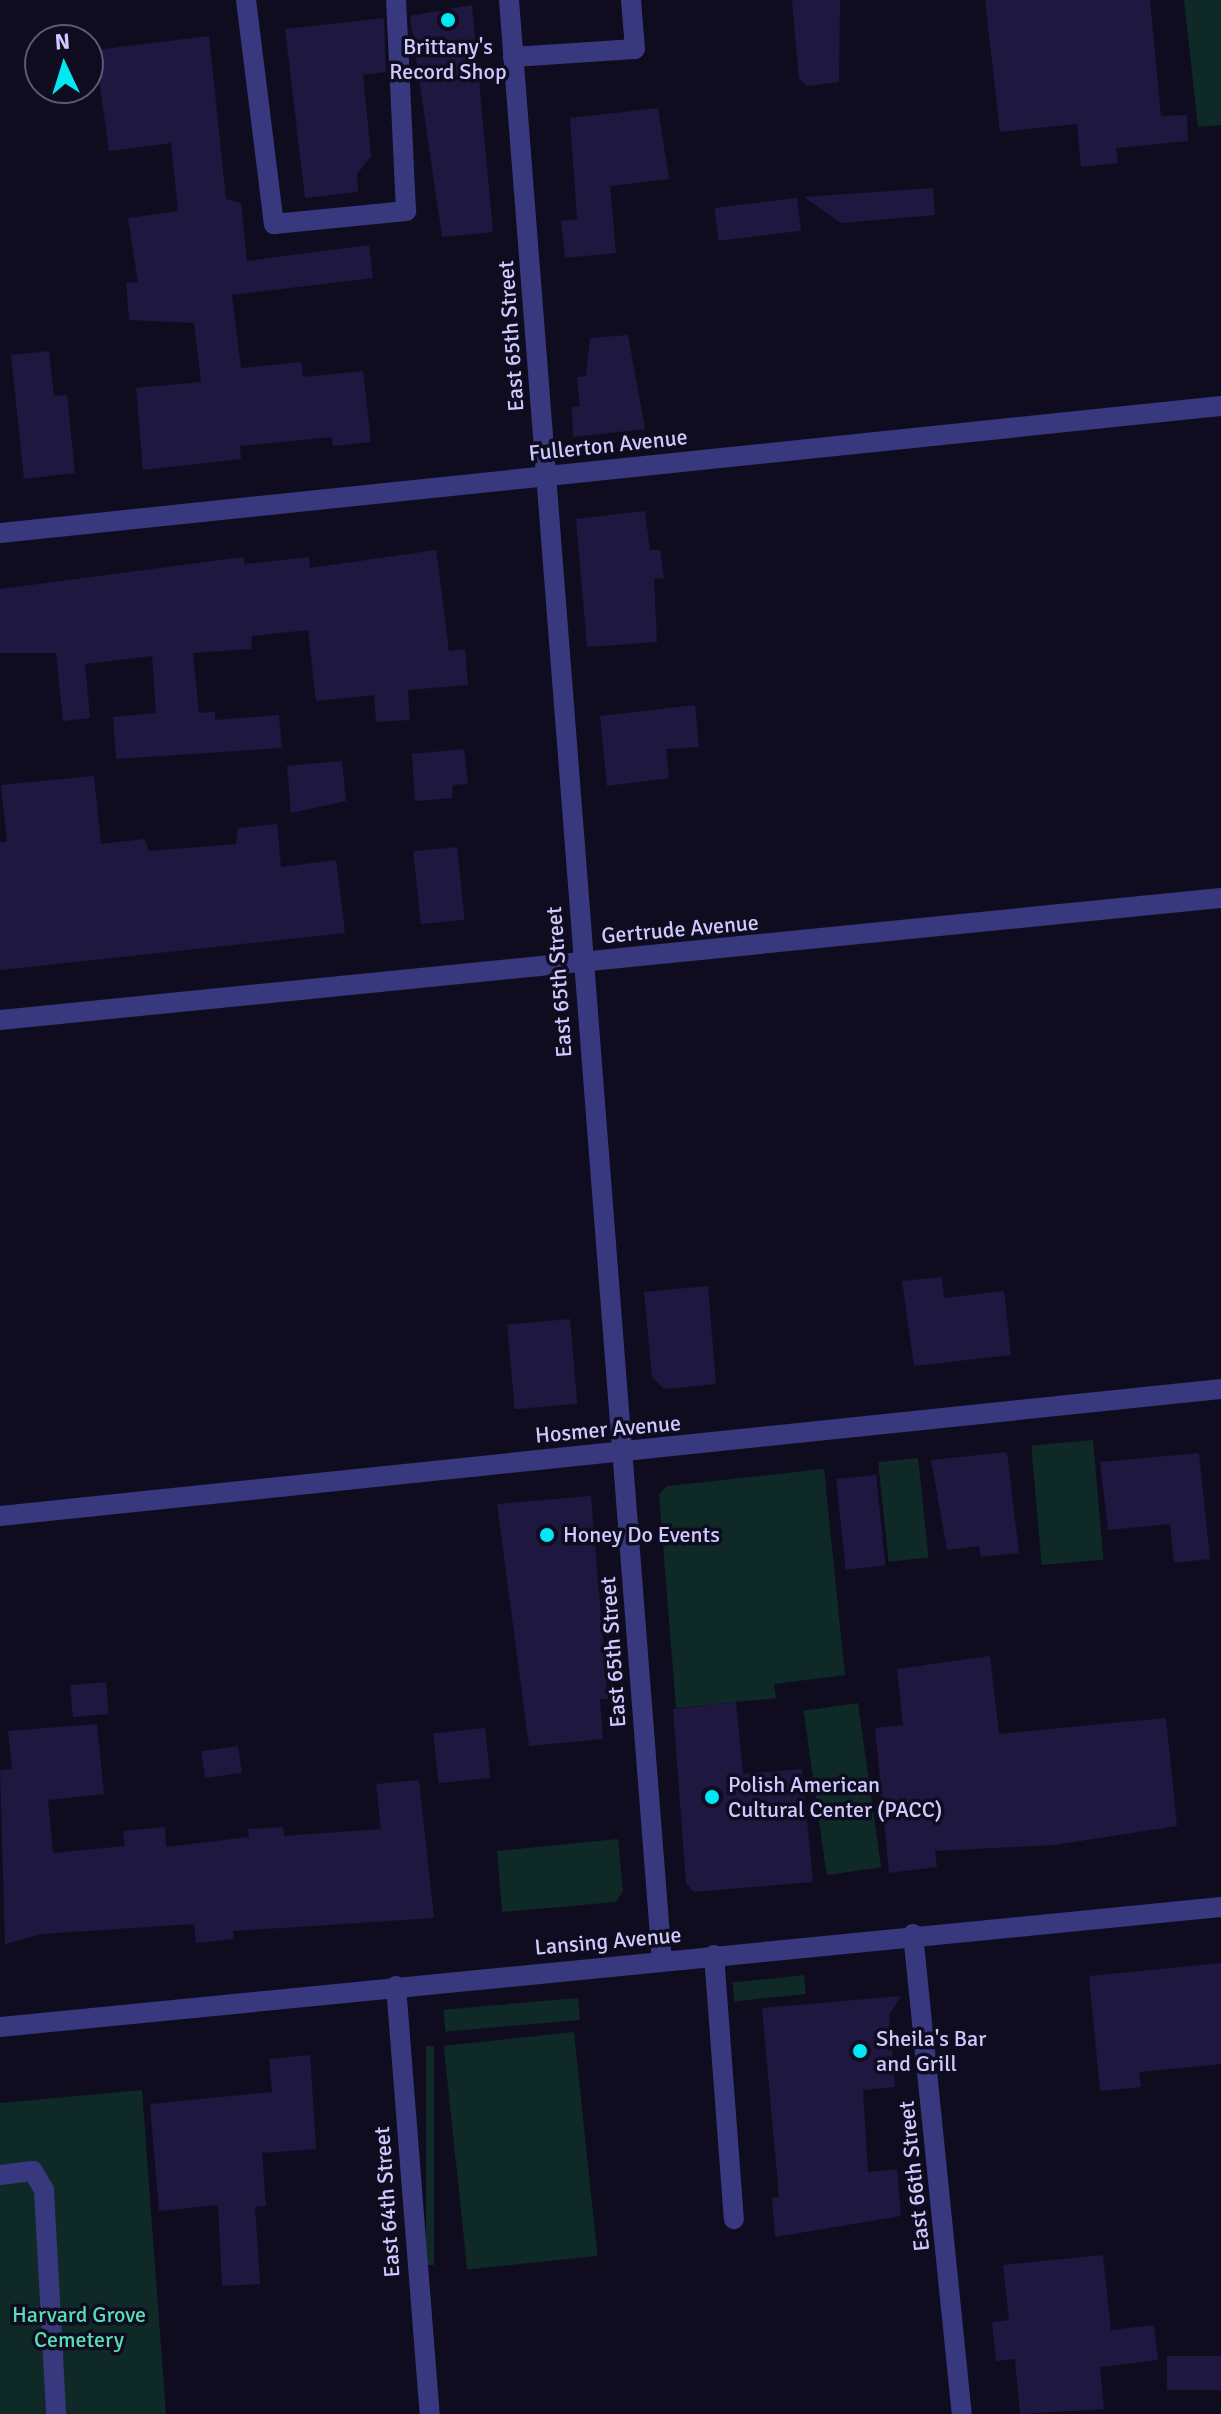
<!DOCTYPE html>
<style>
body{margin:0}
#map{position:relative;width:1221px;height:2414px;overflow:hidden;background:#0f0c1f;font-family:Signika,sans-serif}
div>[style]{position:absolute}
.green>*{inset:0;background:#0f2927;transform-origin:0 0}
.building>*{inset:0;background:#1e1840;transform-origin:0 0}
.minor>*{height:20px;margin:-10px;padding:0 10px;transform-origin:10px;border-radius:10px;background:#37387e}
.dots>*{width:22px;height:22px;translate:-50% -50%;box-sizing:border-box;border:4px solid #0f0c1f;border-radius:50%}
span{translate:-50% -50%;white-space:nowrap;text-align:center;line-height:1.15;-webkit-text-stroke:7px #0f0c1f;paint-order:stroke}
.poi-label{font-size:22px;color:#cecaff}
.left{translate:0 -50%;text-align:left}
.street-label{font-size:22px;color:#cecaff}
.park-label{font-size:22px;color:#57deb6}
.north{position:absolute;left:24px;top:24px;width:80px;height:80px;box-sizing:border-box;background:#0f0c1f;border:2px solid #5b5879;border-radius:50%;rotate:356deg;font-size:22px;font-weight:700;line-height:32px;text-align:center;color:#cecaff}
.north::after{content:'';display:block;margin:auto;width:28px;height:36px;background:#01e8f4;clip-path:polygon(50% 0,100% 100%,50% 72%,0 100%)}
</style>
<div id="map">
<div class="green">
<i style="clip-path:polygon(1184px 0,1221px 0,1221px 125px,1198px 127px)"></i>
<i style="left:1093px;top:1440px;width:120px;height:62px;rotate:85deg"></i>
<i style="left:918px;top:1458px;width:100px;height:40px;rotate:84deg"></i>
<i style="clip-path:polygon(824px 1469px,845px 1675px,774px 1684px,776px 1698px,676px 1708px,659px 1495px,667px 1486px)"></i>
<i style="left:858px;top:1703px;width:166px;height:55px;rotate:82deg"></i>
<i style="clip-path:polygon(618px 1839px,623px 1891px,616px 1902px,502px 1912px,497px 1851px)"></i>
<i style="left:804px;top:1975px;width:19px;height:72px;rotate:84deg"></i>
<i style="left:578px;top:1998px;width:22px;height:135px;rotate:85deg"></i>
<i style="left:574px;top:2032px;width:225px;height:131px;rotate:84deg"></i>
<i style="left:426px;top:2046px;width:8px;height:219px"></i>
<i style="clip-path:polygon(142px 2090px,166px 2414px,0 2414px,0 2103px)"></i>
</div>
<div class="building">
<i style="clip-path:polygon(792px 0,840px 0,839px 82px,808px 86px,799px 79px)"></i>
<i style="clip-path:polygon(985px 0,1150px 0,1161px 116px,1187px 115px,1188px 141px,1116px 148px,1118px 163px,1081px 167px,1077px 124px,1000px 132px)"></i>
<i style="clip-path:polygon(472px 5px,493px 232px,442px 237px,410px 16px)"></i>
<i style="clip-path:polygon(384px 18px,386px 72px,363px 75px,371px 156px,357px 174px,358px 192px,305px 198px,285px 29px)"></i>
<i style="clip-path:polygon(209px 36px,226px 199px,241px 203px,247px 261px,369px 245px,373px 278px,232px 295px,241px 368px,301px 362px,303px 377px,363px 371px,371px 442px,333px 446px,332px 437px,240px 446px,241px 459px,143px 470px,136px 388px,201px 382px,194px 323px,129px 320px,126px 283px,138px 282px,128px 218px,178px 211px,171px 143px,109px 151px,95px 50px)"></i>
<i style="clip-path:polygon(658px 108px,669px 179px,610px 186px,616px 253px,565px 258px,561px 221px,577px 219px,570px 118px)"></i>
<i style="clip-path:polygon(933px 188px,935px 215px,841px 223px,804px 197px)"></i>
<i style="left:797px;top:198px;width:33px;height:83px;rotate:83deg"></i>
<i style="clip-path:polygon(628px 335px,645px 429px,573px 437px,572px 407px,580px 406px,577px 377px,586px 376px,590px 338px)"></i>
<i style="clip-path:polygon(49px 351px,54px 396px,67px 395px,75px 473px,24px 479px,11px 355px)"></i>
<i style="clip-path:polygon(645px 511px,650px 550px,660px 550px,664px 578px,654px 579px,657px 642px,587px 647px,576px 519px)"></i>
<i style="clip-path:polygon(436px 550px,449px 651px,465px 649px,468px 685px,408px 690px,410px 720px,376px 722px,374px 695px,316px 701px,308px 630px,252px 636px,251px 649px,193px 653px,199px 713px,215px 712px,215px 720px,279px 715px,282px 748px,116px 759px,113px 717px,156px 713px,152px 656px,85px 664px,90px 718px,63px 721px,56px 653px,0 653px,0 589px,243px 557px,245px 564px,309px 557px,310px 568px)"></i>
<i style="clip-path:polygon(695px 705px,699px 747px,666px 749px,669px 778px,607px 786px,600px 716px)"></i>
<i style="clip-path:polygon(464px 749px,468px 784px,453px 785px,452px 798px,415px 801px,412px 754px)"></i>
<i style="clip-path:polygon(342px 761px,346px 801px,291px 813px,287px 766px)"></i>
<i style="clip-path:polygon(94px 776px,101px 844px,144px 839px,149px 851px,236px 844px,238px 828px,277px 824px,281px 867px,336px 860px,345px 933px,0 970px,0 842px,7px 842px,1px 785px)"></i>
<i style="left:457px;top:847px;width:73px;height:44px;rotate:84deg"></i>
<i style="clip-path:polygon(942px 1277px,944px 1298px,1004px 1291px,1011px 1355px,914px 1366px,902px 1281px)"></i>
<i style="clip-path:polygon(708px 1286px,716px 1384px,664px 1389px,652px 1377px,644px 1292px)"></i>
<i style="left:570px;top:1319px;width:85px;height:63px;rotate:85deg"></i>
<i style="clip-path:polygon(1007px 1452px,1019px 1553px,981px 1557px,979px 1546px,947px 1550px,931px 1460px)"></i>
<i style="clip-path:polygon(1199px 1453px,1210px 1559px,1174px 1563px,1170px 1524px,1108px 1530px,1100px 1462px)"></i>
<i style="left:876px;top:1475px;width:91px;height:40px;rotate:84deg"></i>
<i style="clip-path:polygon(591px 1496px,608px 1699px,600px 1699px,603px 1739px,529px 1746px,497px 1504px)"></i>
<i style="clip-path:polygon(990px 1656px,999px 1734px,1166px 1718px,1177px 1826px,1054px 1845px,935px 1851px,937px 1867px,889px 1873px,875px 1728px,903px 1725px,897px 1669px)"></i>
<i style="left:106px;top:1682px;width:32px;height:36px;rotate:85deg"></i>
<i style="clip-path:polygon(736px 1702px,743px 1774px,802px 1769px,813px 1882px,694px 1892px,686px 1883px,673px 1709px)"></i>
<i style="clip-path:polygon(97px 1724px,104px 1794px,48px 1800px,53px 1853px,125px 1846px,123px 1831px,165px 1827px,166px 1847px,249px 1837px,248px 1829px,283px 1827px,284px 1836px,381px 1829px,376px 1784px,419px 1780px,434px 1918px,233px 1931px,234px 1939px,196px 1943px,194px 1924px,41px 1934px,5px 1944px,0 1770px,12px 1769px,8px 1731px)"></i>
<i style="left:485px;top:1728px;width:50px;height:52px;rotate:84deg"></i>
<i style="left:238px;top:1746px;width:27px;height:37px;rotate:82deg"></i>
<i style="clip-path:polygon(1221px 1963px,1221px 2064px,1139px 2072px,1141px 2087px,1100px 2091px,1089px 1976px)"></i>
<i style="clip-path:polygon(901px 1996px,889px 2015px,895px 2087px,863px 2090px,868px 2172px,897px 2169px,901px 2216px,775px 2237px,772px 2198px,779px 2197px,762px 2008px)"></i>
<i style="clip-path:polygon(310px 2055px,316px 2149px,262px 2153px,266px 2206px,255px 2207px,260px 2284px,222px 2286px,218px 2205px,159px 2211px,150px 2104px,272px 2092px,269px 2059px)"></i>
<i style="clip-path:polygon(1103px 2255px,1111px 2330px,1154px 2325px,1158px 2360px,1100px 2367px,1104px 2409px,1020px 2414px,1015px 2359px,996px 2361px,992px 2322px,1009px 2320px,1003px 2265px)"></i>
<i style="left:1221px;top:2356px;width:34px;height:54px;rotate:90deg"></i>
</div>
<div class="minor">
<i style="left:246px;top:0;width:226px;rotate:82.9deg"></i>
<i style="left:274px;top:224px;width:133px;rotate:-5.6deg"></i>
<i style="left:406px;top:211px;width:211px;rotate:-92.7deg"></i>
<i style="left:509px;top:0;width:1966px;rotate:85.54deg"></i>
<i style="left:513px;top:57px;width:122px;rotate:-3.8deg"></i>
<i style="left:635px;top:49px;width:49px;rotate:-94.7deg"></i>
<i style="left:0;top:533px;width:1228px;rotate:-5.94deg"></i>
<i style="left:0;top:1020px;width:1227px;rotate:-5.71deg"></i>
<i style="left:0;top:1516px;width:1228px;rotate:-5.94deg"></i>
<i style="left:913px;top:1934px;width:482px;rotate:84.2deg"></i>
<i style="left:714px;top:1955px;width:265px;rotate:85.7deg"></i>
<i style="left:396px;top:1986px;width:429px;rotate:85.5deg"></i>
<i style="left:0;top:2027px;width:1227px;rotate:-5.61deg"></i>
<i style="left:0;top:2175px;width:33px;rotate:-7deg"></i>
<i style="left:33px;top:2171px;width:22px;rotate:60deg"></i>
<i style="left:44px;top:2190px;width:224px;rotate:86.9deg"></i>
</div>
<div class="dots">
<i style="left:448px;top:20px;background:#01e8f4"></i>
<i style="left:547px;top:1535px;background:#01e8f4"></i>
<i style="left:712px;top:1797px;background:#01e8f4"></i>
<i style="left:860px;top:2051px;background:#01e8f4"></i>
</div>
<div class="poi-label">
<span style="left:448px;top:59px">Brittany's<br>Record Shop</span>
<span class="left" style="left:563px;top:1535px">Honey Do Events</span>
<span class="left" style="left:728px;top:1797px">Polish American<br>Cultural Center (PACC)</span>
<span class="left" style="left:876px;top:2051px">Sheila's Bar<br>and Grill</span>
</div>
<div class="street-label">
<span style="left:511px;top:336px;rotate:-94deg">East 65th Street</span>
<span style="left:608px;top:445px;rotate:-6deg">Fullerton Avenue</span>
<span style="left:680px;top:929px;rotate:-5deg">Gertrude Avenue</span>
<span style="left:559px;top:982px;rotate:-94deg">East 65th Street</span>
<span style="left:608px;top:1429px;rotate:-5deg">Hosmer Avenue</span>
<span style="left:613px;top:1652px;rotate:-94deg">East 65th Street</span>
<span style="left:608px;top:1941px;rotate:-5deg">Lansing Avenue</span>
<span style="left:914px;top:2176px;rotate:-96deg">East 66th Street</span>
<span style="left:387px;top:2202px;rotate:-94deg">East 64th Street</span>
</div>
<div class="park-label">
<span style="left:79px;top:2327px">Harvard Grove<br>Cemetery</span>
</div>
<div class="north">N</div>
</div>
